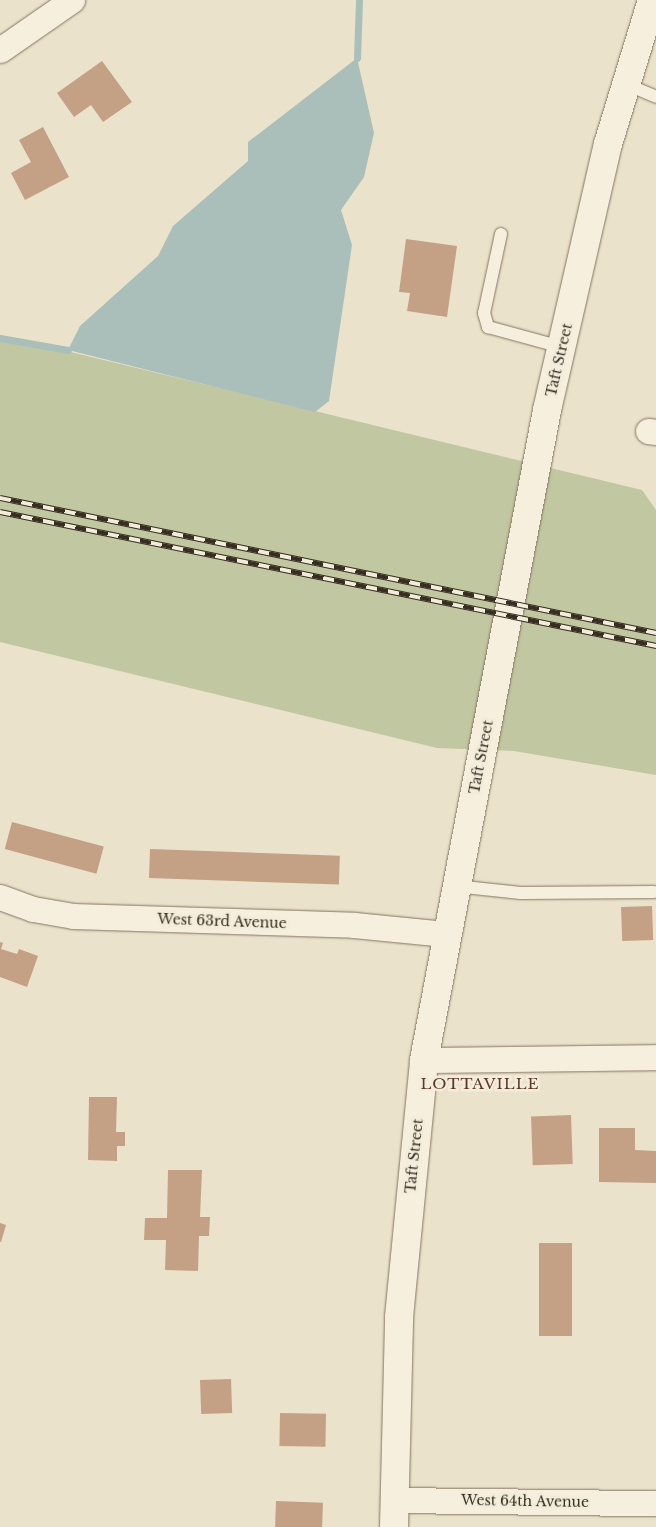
<!DOCTYPE html>
<style>
body{margin:0}
#map{position:relative;width:656px;height:1527px;overflow:hidden;background:#eae2cb;font-family:"Libre Baskerville",serif}
div>[style]{position:absolute}
.green>*{inset:0;background:#c1c7a0}
.water>*{inset:0;background:#abbfba}
.stream>*{height:7px;margin:-3.5px;padding:0 3.5px;transform-origin:3.5px;border-radius:3.5px;background:#abbfba}
.building>*{inset:0;background:#c4a185;transform-origin:0 0}
.roads{filter:drop-shadow(0 0 1px #857561) drop-shadow(0 0 1px #857561)}
.lane>*{height:12px;margin:-6px;padding:0 6px;transform-origin:6px;border-radius:6px;background:#f6efdd}
.street>*{height:25px;margin:-12.5px;padding:0 12.5px;transform-origin:12.5px;border-radius:12.5px;background:#f6efdd}
.secondary>*{height:28px;margin:-14px;padding:0 14px;transform-origin:14px;border-radius:14px;background:#f6efdd}
.rail>*{height:5.5px;margin-top:-2.75px;transform-origin:0;background:repeating-linear-gradient(90deg,#f2ecda 0 11px,#372d22 0 22px);box-sizing:border-box;border-block:1px solid #372d22}
span{translate:-50% -50%;white-space:nowrap;text-align:center;line-height:1.15;-webkit-text-stroke:5px #f2ecda;paint-order:stroke}
.street-label{font-size:14px;color:#372d22}
.neighbourhood-label{font-size:15px;color:#5f3527;letter-spacing:1px}
</style>
<div id="map">
<div class="green">
<i style="clip-path:polygon(0 335px,642px 490px,656px 510px,656px 775px,514px 751px,437px 748px,0 642px)"></i>
</div>
<div class="water">
<i style="clip-path:polygon(357px 58px,374px 133px,364px 177px,341px 210px,352px 245px,329px 401px,315px 412px,68px 350px,80px 326px,158px 256px,173px 226px,248px 161px,248px 142px)"></i>
</div>
<div class="stream">
<i style="left:357px;top:58px;width:58px;rotate:-88deg"></i>
<i style="left:0;top:338px;width:69px;rotate:10deg"></i>
</div>
<div class="building">
<i style="clip-path:polygon(102px 61px,132px 102px,103px 122px,91px 105px,74px 117px,57px 93px)"></i>
<i style="clip-path:polygon(43px 127px,69px 177px,25px 200px,11px 173px,31px 162px,19px 140px)"></i>
<i style="clip-path:polygon(406px 239px,457px 246px,447px 317px,407px 311px,410px 293px,399px 292px)"></i>
<i style="left:12px;top:822px;width:95px;height:28px;rotate:15deg"></i>
<i style="left:150px;top:849px;width:190px;height:29px;rotate:2deg"></i>
<i style="left:652px;top:906px;width:34px;height:31px;rotate:88deg"></i>
<i style="clip-path:polygon(0 942px,3px 943px,1px 949px,17px 954px,19px 949px,38px 956px,27px 987px,0 977px)"></i>
<i style="clip-path:polygon(89px 1097px,117px 1097px,116px 1132px,125px 1132px,125px 1146px,117px 1146px,117px 1161px,88px 1160px)"></i>
<i style="left:571px;top:1115px;width:49px;height:40px;rotate:88deg"></i>
<i style="clip-path:polygon(599px 1128px,635px 1128px,635px 1150px,656px 1151px,656px 1183px,599px 1182px)"></i>
<i style="clip-path:polygon(168px 1170px,202px 1170px,200px 1217px,210px 1217px,209px 1236px,199px 1236px,198px 1271px,165px 1270px,166px 1240px,144px 1240px,145px 1218px,167px 1218px)"></i>
<i style="clip-path:polygon(0 1223px,6px 1225px,1px 1242px,0 1242px)"></i>
<i style="left:539px;top:1243px;width:33px;height:93px"></i>
<i style="left:231px;top:1379px;width:34px;height:31px;rotate:88deg"></i>
<i style="left:280px;top:1413px;width:46px;height:33px;rotate:1deg"></i>
<i style="left:276px;top:1501px;width:47px;height:26px;rotate:2deg"></i>
</div>
<div class="roads">
<div class="lane">
<i style="left:626px;top:84px;width:33px;rotate:23deg"></i>
<i style="left:501px;top:234px;width:81px;rotate:102.1deg"></i>
<i style="left:484px;top:313px;width:15px;rotate:74deg"></i>
<i style="left:488px;top:327px;width:76px;rotate:15.3deg"></i>
<i style="left:455px;top:886px;width:66px;rotate:6.1deg"></i>
<i style="left:521px;top:893px;width:133px;rotate:-0.4deg"></i>
</div>
<div class="street">
<i style="left:0;top:50px;width:88px;rotate:-34.8deg"></i>
<i style="left:648px;top:431px;width:8px;rotate:7deg"></i>
<i style="left:0;top:897px;width:35px;rotate:20deg"></i>
<i style="left:33px;top:909px;width:41px;rotate:9.9deg"></i>
<i style="left:73px;top:916px;width:281px;rotate:1.8deg"></i>
<i style="left:354px;top:925px;width:92px;rotate:5.6deg"></i>
<i style="left:424px;top:1060px;width:232px;rotate:-0.7deg"></i>
<i style="left:394px;top:1500px;width:262px;rotate:0.7deg"></i>
</div>
<div class="secondary">
<i style="left:394px;top:1527px;width:210px;rotate:-88.6deg"></i>
<i style="left:399px;top:1317px;width:258px;rotate:-84.4deg"></i>
<i style="left:424px;top:1060px;width:662px;rotate:-79.28deg"></i>
<i style="left:547px;top:410px;width:273px;rotate:-77.1deg"></i>
<i style="left:608px;top:144px;width:151px;rotate:-73deg"></i>
</div>
</div>
<div class="rail">
<i style="left:0;top:498px;width:670px;rotate:11.63deg"></i>
<i style="left:0;top:512px;width:670px;rotate:11.54deg"></i>
</div>
<div class="street-label">
<span style="left:559px;top:360px;rotate:-77deg">Taft Street</span>
<span style="left:481px;top:757px;rotate:-79deg">Taft Street</span>
<span style="left:222px;top:921px;rotate:2deg">West 63rd Avenue</span>
<span style="left:414px;top:1156px;rotate:-84deg">Taft Street</span>
<span style="left:525px;top:1501px;rotate:1deg">West 64th Avenue</span>
</div>
<div class="neighbourhood-label">
<span style="left:480px;top:1084px">LOTTAVILLE</span>
</div>
</div>
